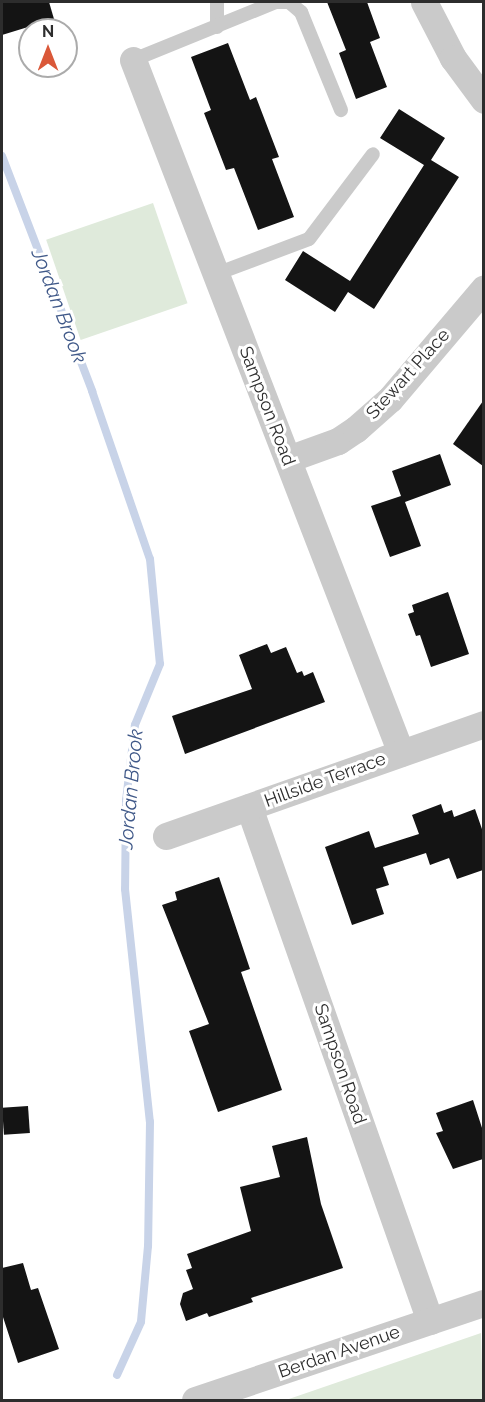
<!DOCTYPE html>
<style>
body{margin:0}
#map{position:relative;width:485px;height:1402px;overflow:hidden;background:#fff;font-family:Raleway,sans-serif}
div>[style]{position:absolute}
.green>*{inset:0;background:#dfeadb;transform-origin:0 0}
.stream>*{height:8px;margin:-4px;padding:0 4px;transform-origin:4px;border-radius:4px;background:#c8d3e8}
.building>*{inset:0;background:#141414;transform-origin:0 0}
.lane>*{height:14px;margin:-7px;padding:0 7px;transform-origin:7px;border-radius:7px;background:#cacaca}
.street>*{height:27px;margin:-13.5px;padding:0 13.5px;transform-origin:13.5px;border-radius:13.5px;background:#cacaca}
span{translate:-50% -50%;white-space:nowrap;text-align:center;line-height:1.15;-webkit-text-stroke:6px #fff;paint-order:stroke}
.street-label{font-size:18px;color:#2d2d2d}
.water-label{font-size:20px;color:#405989;font-style:italic}
.frame{position:absolute;inset:0;border:3px solid #2d2d2d;pointer-events:none}
.north{position:absolute;left:18px;top:18px;width:60px;height:60px;box-sizing:border-box;background:#fff;border:2px solid #ababab;border-radius:50%;rotate:0deg;font-size:16px;font-weight:700;line-height:24px;text-align:center;color:#2d2d2d}
.north::after{content:'';display:block;margin:auto;width:21px;height:27px;background:#da5839;clip-path:polygon(50% 0,100% 100%,50% 72%,0 100%)}
</style>
<div id="map">
<div class="green">
<i style="left:153px;top:203px;width:106px;height:113px;rotate:71deg"></i>
<i style="clip-path:polygon(481px 1333px,483px 1400px,286px 1400px)"></i>
</div>
<div class="stream">
<i style="left:2px;top:156px;width:252px;rotate:69deg"></i>
<i style="left:92px;top:391px;width:178px;rotate:71deg"></i>
<i style="left:150px;top:559px;width:105px;rotate:84.6deg"></i>
<i style="left:160px;top:664px;width:66px;rotate:112.3deg"></i>
<i style="left:135px;top:725px;width:76px;rotate:96.8deg"></i>
<i style="left:126px;top:800px;width:89px;rotate:90.6deg"></i>
<i style="left:125px;top:889px;width:234px;rotate:83.9deg"></i>
<i style="left:150px;top:1122px;width:124px;rotate:90.9deg"></i>
<i style="left:148px;top:1246px;width:76px;rotate:95.3deg"></i>
<i style="left:141px;top:1322px;width:58px;rotate:114.4deg"></i>
</div>
<div class="building">
<i style="clip-path:polygon(2px 2px,49px 2px,54px 19px,2px 35px)"></i>
<i style="clip-path:polygon(327px 2px,367px 2px,380px 38px,370px 42px,387px 87px,356px 99px,339px 53px,346px 50px)"></i>
<i style="clip-path:polygon(228px 43px,250px 100px,256px 97px,279px 157px,272px 159px,294px 217px,258px 230px,234px 168px,226px 170px,204px 113px,211px 110px,191px 57px)"></i>
<i style="clip-path:polygon(399px 109px,445px 138px,431px 160px,459px 177px,374px 309px,348px 292px,335px 312px,285px 280px,303px 251px,350px 281px,424px 165px,380px 138px)"></i>
<i style="clip-path:polygon(483px 401px,483px 466px,453px 444px)"></i>
<i style="clip-path:polygon(440px 454px,451px 485px,405px 502px,421px 546px,390px 557px,371px 506px,401px 496px,392px 471px)"></i>
<i style="clip-path:polygon(448px 592px,469px 654px,431px 667px,420px 635px,416px 636px,408px 614px,414px 612px,412px 605px)"></i>
<i style="clip-path:polygon(267px 644px,271px 653px,286px 647px,297px 673px,302px 671px,304px 676px,313px 672px,325px 702px,185px 754px,172px 716px,252px 689px,239px 655px)"></i>
<i style="clip-path:polygon(441px 804px,444px 813px,452px 810px,454px 817px,475px 809px,483px 832px,483px 870px,457px 879px,449px 858px,430px 865px,426px 853px,383px 867px,389px 885px,376px 889px,384px 914px,352px 925px,325px 847px,369px 831px,375px 848px,419px 834px,412px 815px)"></i>
<i style="clip-path:polygon(219px 877px,250px 969px,241px 972px,282px 1090px,218px 1112px,189px 1031px,209px 1024px,162px 905px,177px 900px,175px 892px)"></i>
<i style="clip-path:polygon(473px 1100px,483px 1131px,483px 1159px,453px 1169px,436px 1133px,443px 1131px,436px 1113px)"></i>
<i style="left:28px;top:1106px;width:27px;height:26px;rotate:86deg"></i>
<i style="clip-path:polygon(307px 1137px,321px 1204px,343px 1268px,251px 1298px,253px 1302px,209px 1317px,207px 1313px,186px 1321px,180px 1304px,183px 1293px,193px 1289px,186px 1270px,192px 1268px,187px 1254px,251px 1231px,240px 1187px,280px 1177px,272px 1146px)"></i>
<i style="clip-path:polygon(23px 1263px,31px 1290px,38px 1288px,59px 1349px,18px 1363px,2px 1314px,2px 1268px)"></i>
</div>
<div class="lane">
<i style="left:217px;top:2px;width:25px;rotate:90deg"></i>
<i style="left:133px;top:60px;width:154px;rotate:-22.1deg"></i>
<i style="left:276px;top:2px;width:13px"></i>
<i style="left:289px;top:2px;width:16px;rotate:40deg"></i>
<i style="left:301px;top:12px;width:106px;rotate:67.8deg"></i>
<i style="left:216px;top:274px;width:99px;rotate:-20.6deg"></i>
<i style="left:309px;top:239px;width:106px;rotate:-53deg"></i>
</div>
<div class="street">
<i style="left:424px;top:2px;width:63px;rotate:62.6deg"></i>
<i style="left:453px;top:58px;width:52px;rotate:53.6deg"></i>
<i style="left:133px;top:60px;width:743px;rotate:68.86deg"></i>
<i style="left:288px;top:459px;width:53px;rotate:-19.8deg"></i>
<i style="left:338px;top:441px;width:22px;rotate:-34deg"></i>
<i style="left:356px;top:429px;width:45px;rotate:-41.4deg"></i>
<i style="left:390px;top:399px;width:145px;rotate:-49.7deg"></i>
<i style="left:249px;top:807px;width:545px;rotate:70.6deg"></i>
<i style="left:166px;top:836px;width:337px;rotate:-19.4deg"></i>
<i style="left:195px;top:1400px;width:305px;rotate:-18.6deg"></i>
</div>
<div class="street-label">
<span style="left:408px;top:374px;rotate:-48deg">Stewart Place</span>
<span style="left:267px;top:406px;rotate:69deg">Sampson Road</span>
<span style="left:325px;top:780px;rotate:-20deg">Hillside Terrace</span>
<span style="left:340px;top:1064px;rotate:71deg">Sampson Road</span>
<span style="left:339px;top:1352px;rotate:-19deg">Berdan Avenue</span>
</div>
<div class="water-label">
<span style="left:59px;top:306px;rotate:69deg">Jordan Brook</span>
<span style="left:131px;top:789px;rotate:-85deg">Jordan Brook</span>
</div>
<div class="frame"></div>
<div class="north">N</div>
</div>
